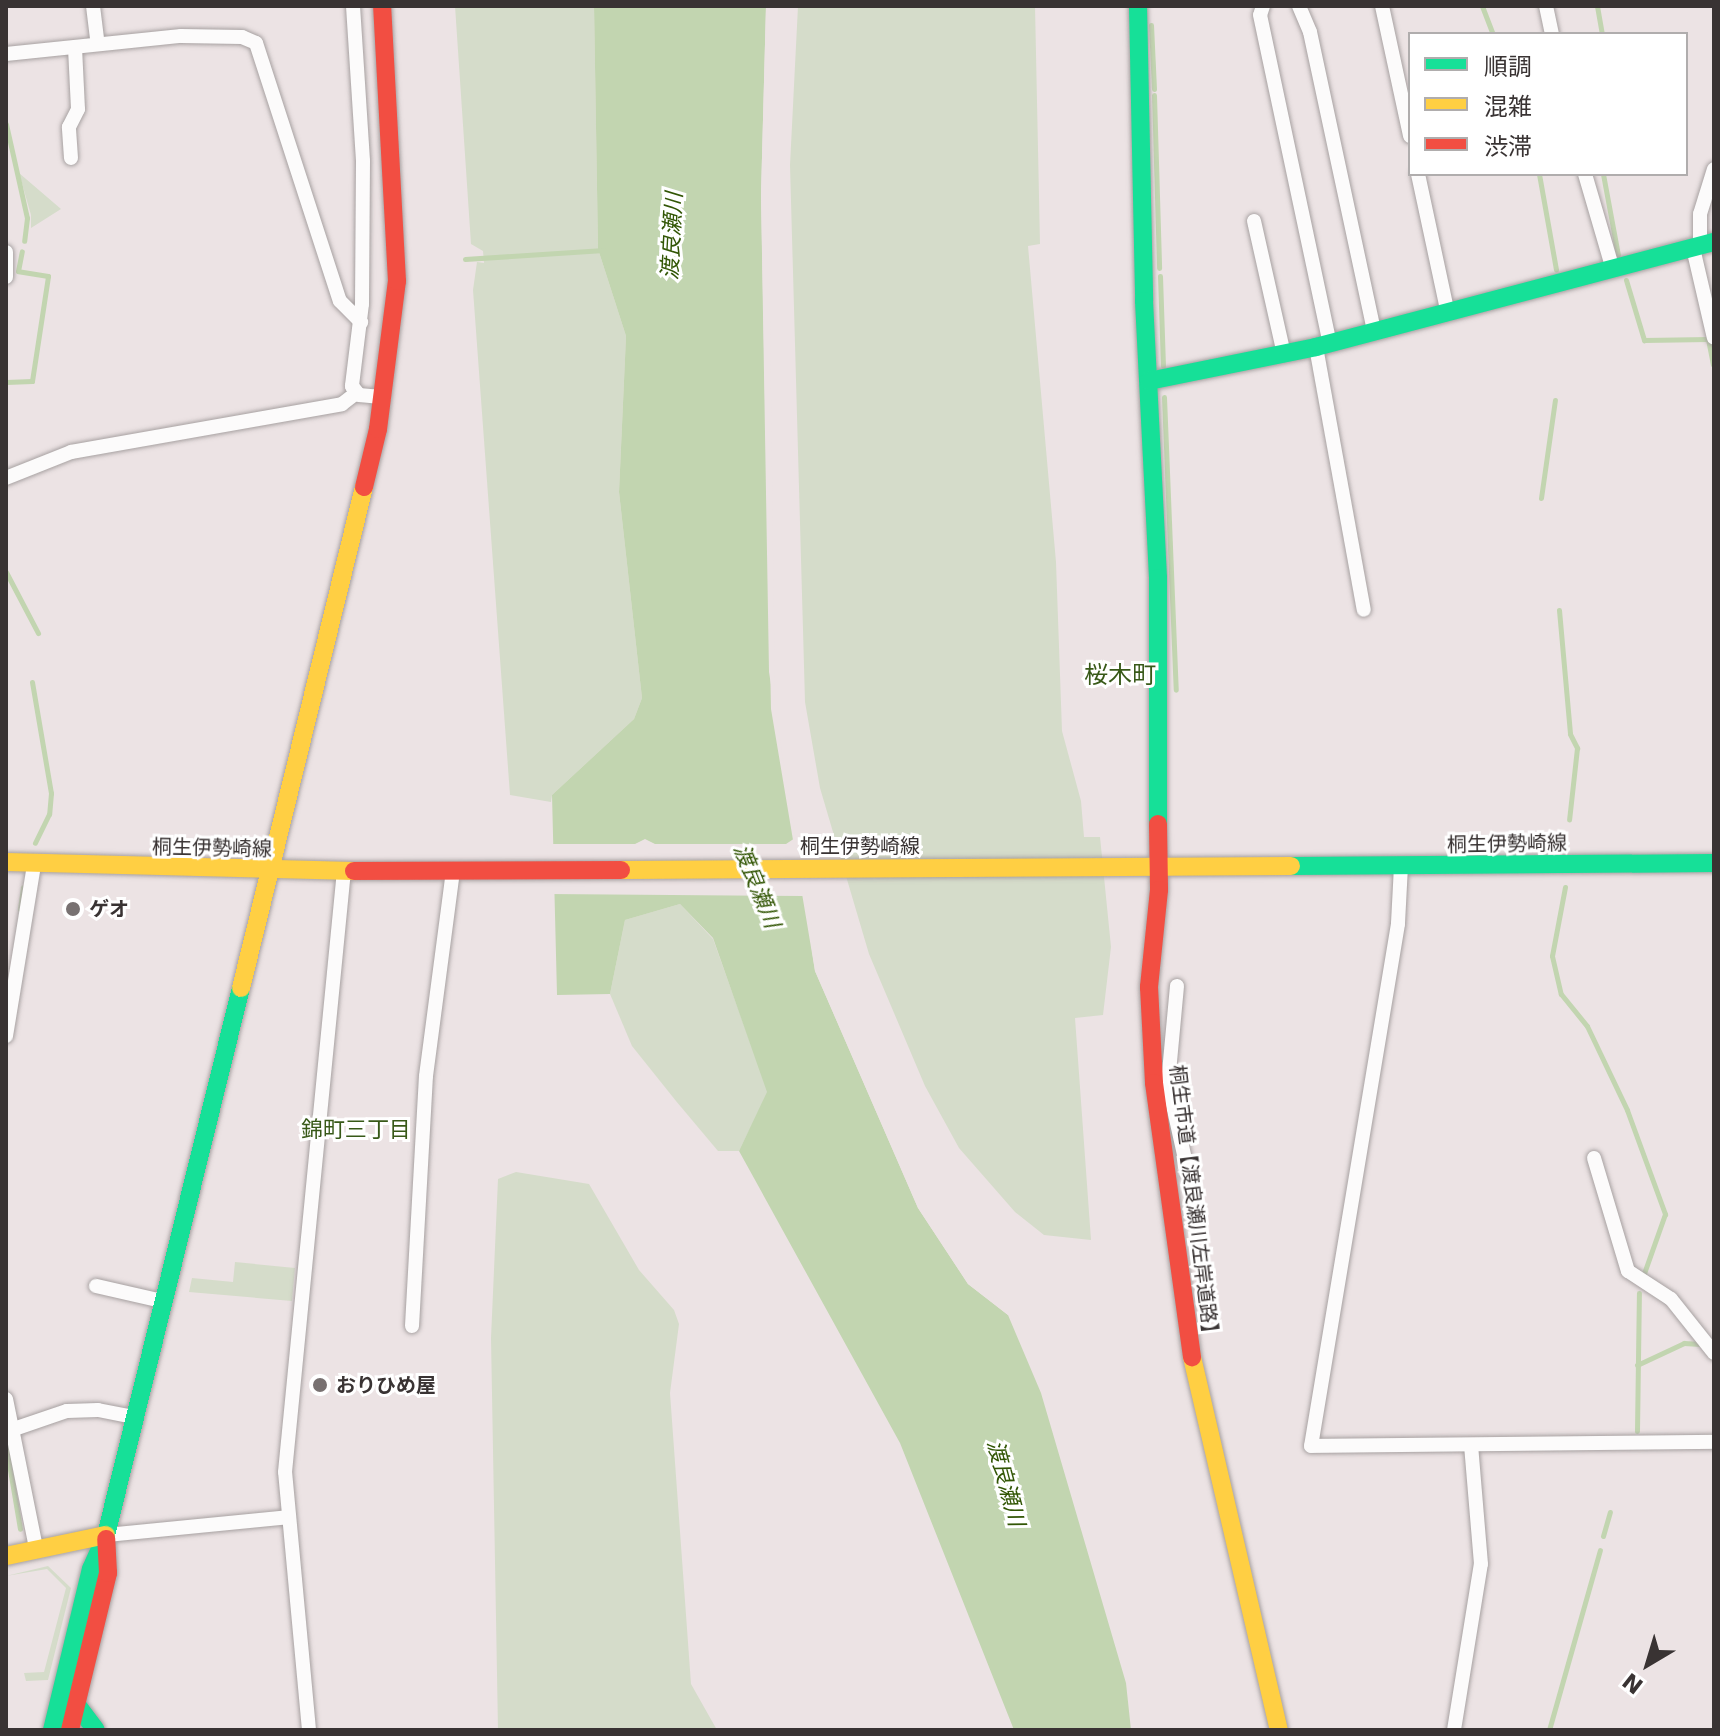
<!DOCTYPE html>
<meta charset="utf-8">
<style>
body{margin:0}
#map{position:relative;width:1720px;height:1736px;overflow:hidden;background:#ece3e4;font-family:"DejaVu Sans","Noto Sans JP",sans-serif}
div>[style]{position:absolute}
.green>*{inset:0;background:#d5dcca}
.water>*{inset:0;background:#c2d5b0}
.pier>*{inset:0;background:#ece3e4}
.stream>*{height:5px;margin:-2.5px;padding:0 2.5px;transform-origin:2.5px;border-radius:2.5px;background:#c2d5b0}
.roads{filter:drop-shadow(0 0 2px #a7a1a1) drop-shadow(0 0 2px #a7a1a1)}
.street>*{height:14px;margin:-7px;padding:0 7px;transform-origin:7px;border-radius:7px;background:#fcfbfb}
.fast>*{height:18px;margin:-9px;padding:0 9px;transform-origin:9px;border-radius:9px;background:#16e098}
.slow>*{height:18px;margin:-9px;padding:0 9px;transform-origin:9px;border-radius:9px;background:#ffcf43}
.jam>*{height:18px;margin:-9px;padding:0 9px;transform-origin:9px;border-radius:9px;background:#f24e42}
.dots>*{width:22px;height:22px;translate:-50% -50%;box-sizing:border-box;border:4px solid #fff;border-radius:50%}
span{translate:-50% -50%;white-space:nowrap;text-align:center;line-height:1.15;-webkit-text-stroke:6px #fff;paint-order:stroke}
.street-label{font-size:20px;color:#393333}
.poi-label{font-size:20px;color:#393333;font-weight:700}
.left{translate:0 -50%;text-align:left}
.water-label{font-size:22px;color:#325605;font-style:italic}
.neighbourhood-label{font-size:22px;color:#385918}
.quarter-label{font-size:24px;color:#385918}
.frame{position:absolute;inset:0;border:8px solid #393333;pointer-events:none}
.legend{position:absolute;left:1408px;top:32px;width:280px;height:144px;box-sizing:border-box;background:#fff;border:2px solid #b0adad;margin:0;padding:10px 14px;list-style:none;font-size:24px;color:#393333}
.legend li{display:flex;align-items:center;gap:16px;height:40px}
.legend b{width:40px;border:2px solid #b0adad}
.north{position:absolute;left:1608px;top:1624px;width:80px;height:80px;-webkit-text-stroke:6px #fff;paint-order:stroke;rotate:218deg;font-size:22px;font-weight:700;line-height:32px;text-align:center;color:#393333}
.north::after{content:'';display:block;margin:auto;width:28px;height:36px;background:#393333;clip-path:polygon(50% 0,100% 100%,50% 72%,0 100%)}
</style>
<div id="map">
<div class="green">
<i style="clip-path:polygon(455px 6px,594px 6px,598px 249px,626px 336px,619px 492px,642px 698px,634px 719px,552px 795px,551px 802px,510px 795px,473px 290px,477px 262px,484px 263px,483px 251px,471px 244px)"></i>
<i style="clip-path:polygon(798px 6px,1035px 6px,1040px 244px,1028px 246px,1056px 562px,1062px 731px,1081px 801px,1084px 837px,1100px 837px,1111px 947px,1103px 1015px,1075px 1018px,1091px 1240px,1044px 1235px,1015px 1212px,959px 1148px,925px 1086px,869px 954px,820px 788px,805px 702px,790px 165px)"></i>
<i style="clip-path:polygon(19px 173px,61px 209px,31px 228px,31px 215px)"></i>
<i style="clip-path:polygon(680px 904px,713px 939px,768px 1092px,739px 1151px,718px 1151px,676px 1101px,632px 1046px,610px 994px,625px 920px)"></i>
<i style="clip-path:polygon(516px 1172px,589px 1184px,639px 1270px,674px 1310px,679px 1324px,670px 1393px,691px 1684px,717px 1730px,498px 1730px,491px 1338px,498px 1179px)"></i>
<i style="clip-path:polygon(235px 1262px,295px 1268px,292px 1301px,189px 1292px,192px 1278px,233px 1282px)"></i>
<i style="clip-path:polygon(48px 1566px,71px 1588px,48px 1680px,26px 1681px,24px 1673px,44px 1672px,66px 1588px,47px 1569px,6px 1576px)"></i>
</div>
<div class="water">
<i style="clip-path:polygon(594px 6px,766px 6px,761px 195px,771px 709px,815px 971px,918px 1208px,968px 1284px,1008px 1315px,1041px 1393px,1126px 1683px,1131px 1730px,1014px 1730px,900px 1443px,739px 1151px,767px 1092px,713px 938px,680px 904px,625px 920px,610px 994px,557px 995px,552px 795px,634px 719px,642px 698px,619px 492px,626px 336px,598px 249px)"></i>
</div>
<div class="pier">
<i style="clip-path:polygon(766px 6px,775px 708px,819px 970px,922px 1206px,951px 1257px,971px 1281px,1011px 1313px,1008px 1315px,968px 1284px,918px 1208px,815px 971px,804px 896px,548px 894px,547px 844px,635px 844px,645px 839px,655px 844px,786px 844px,795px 838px,769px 672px,761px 195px)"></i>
</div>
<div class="stream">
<i style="left:1482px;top:6px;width:30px;rotate:69deg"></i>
<i style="left:1597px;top:6px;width:28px;rotate:80deg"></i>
<i style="left:1151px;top:25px;width:64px;rotate:87.3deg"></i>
<i style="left:1154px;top:95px;width:173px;rotate:88.3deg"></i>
<i style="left:6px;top:124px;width:96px;rotate:77.4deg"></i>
<i style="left:27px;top:218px;width:23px;rotate:97deg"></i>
<i style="left:1539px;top:174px;width:97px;rotate:79.9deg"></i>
<i style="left:1603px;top:174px;width:82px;rotate:79.5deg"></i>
<i style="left:465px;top:259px;width:139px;rotate:-3.7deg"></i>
<i style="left:1160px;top:276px;width:90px;rotate:88.1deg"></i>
<i style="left:1626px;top:280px;width:63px;rotate:73.3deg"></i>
<i style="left:1644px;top:340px;width:64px;rotate:-0.9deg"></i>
<i style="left:1708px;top:339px;width:26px;rotate:79deg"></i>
<i style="left:6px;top:382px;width:26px;rotate:-2deg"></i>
<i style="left:32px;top:381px;width:106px;rotate:-81.3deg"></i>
<i style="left:48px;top:276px;width:30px;rotate:-171deg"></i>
<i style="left:18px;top:271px;width:20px;rotate:-79deg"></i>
<i style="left:1164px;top:397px;width:293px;rotate:87.7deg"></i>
<i style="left:1541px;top:498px;width:99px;rotate:-81.9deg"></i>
<i style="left:6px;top:572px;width:69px;rotate:62.3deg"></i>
<i style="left:1559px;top:610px;width:124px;rotate:84.9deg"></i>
<i style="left:1570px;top:734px;width:16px;rotate:63deg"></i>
<i style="left:1577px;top:748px;width:72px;rotate:96.3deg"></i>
<i style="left:32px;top:682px;width:113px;rotate:80.3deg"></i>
<i style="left:51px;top:793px;width:21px;rotate:95deg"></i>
<i style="left:49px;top:814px;width:32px;rotate:116deg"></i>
<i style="left:1565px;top:887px;width:70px;rotate:100.7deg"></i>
<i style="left:1552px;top:956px;width:39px;rotate:77deg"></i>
<i style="left:1561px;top:994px;width:41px;rotate:50.9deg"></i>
<i style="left:1587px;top:1026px;width:93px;rotate:64.5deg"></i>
<i style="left:1627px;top:1110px;width:111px;rotate:69.9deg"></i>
<i style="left:1665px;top:1214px;width:66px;rotate:109.5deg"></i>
<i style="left:20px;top:909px;width:22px;rotate:-82deg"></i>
<i style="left:1637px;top:1365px;width:52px;rotate:-25.1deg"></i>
<i style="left:1684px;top:1343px;width:16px;rotate:4deg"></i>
<i style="left:1637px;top:1431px;width:138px;rotate:-89.2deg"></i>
<i style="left:6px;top:1446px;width:84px;rotate:80.4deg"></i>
<i style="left:1603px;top:1536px;width:25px;rotate:-74deg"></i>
<i style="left:1549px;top:1730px;width:187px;rotate:-74.2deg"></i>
</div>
<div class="roads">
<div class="street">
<i style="left:93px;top:6px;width:38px;rotate:83deg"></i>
<i style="left:353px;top:6px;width:155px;rotate:86.3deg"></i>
<i style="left:363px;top:161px;width:143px;rotate:90.4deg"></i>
<i style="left:362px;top:304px;width:83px;rotate:97deg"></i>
<i style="left:352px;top:386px;width:11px;rotate:52deg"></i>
<i style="left:359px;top:395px;width:25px;rotate:5deg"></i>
<i style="left:1263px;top:6px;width:9px;rotate:108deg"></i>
<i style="left:1260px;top:15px;width:335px;rotate:78deg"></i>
<i style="left:1299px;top:6px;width:28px;rotate:67deg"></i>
<i style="left:1310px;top:32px;width:305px;rotate:77.9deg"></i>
<i style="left:1382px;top:6px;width:133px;rotate:77.8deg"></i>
<i style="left:1546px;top:6px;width:29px;rotate:78deg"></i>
<i style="left:6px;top:54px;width:176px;rotate:-5.9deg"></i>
<i style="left:181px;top:36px;width:61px;rotate:0.9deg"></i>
<i style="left:242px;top:37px;width:15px;rotate:23deg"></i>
<i style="left:256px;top:43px;width:271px;rotate:72deg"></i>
<i style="left:340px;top:301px;width:30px;rotate:45deg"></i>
<i style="left:71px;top:158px;width:31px;rotate:-94deg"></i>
<i style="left:69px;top:127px;width:20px;rotate:-63deg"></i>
<i style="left:78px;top:109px;width:62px;rotate:-92.8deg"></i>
<i style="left:1418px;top:174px;width:138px;rotate:77.9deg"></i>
<i style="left:1585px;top:174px;width:100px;rotate:73.7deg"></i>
<i style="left:1254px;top:221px;width:136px;rotate:77.3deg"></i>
<i style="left:1700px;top:247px;width:33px;rotate:-90deg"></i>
<i style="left:1700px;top:214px;width:47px;rotate:-72.7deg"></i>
<i style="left:1693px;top:248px;width:92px;rotate:76.9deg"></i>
<i style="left:6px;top:252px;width:25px;rotate:90deg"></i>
<i style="left:1316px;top:347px;width:267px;rotate:79.7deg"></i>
<i style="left:6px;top:478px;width:70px;rotate:-21.8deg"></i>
<i style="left:71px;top:452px;width:275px;rotate:-10deg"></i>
<i style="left:342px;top:404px;width:18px;rotate:-38deg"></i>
<i style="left:1401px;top:866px;width:58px;rotate:93deg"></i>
<i style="left:1398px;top:924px;width:529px;rotate:99.46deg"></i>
<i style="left:1311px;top:1446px;width:403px;rotate:-0.6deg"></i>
<i style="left:1177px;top:986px;width:97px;rotate:95.3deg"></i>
<i style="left:1168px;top:1083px;width:96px;rotate:77.4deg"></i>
<i style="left:6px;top:1036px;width:173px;rotate:-80.7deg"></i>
<i style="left:1594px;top:1158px;width:118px;rotate:73.3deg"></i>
<i style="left:1628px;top:1271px;width:51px;rotate:33.1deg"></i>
<i style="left:1671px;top:1299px;width:69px;rotate:51.5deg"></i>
<i style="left:96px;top:1286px;width:68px;rotate:12.8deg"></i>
<i style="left:412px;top:1326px;width:250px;rotate:-86.8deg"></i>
<i style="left:426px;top:1076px;width:207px;rotate:-82.5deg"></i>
<i style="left:6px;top:1399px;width:152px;rotate:78.6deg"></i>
<i style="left:14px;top:1429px;width:56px;rotate:-18.8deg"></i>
<i style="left:67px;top:1411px;width:31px;rotate:-2deg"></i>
<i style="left:98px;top:1410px;width:37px;rotate:11deg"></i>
<i style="left:106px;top:1535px;width:183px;rotate:-5.6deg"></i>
<i style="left:309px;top:1730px;width:259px;rotate:-95.3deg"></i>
<i style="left:285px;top:1472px;width:605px;rotate:-84.4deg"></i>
<i style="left:1454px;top:1730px;width:168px;rotate:-80.8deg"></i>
<i style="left:1481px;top:1564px;width:119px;rotate:-94.8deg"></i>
</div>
<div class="fast">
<i style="left:1138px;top:6px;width:295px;rotate:88.8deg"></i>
<i style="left:1144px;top:301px;width:277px;rotate:87.1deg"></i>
<i style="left:1158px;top:578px;width:246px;rotate:90deg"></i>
<i style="left:1149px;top:381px;width:170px;rotate:-11.5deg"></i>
<i style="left:1316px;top:347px;width:412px;rotate:-14.8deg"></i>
<i style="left:1291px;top:866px;width:423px;rotate:-0.4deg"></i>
<i style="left:77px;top:1705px;width:31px;rotate:53deg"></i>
<i style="left:52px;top:1730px;width:166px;rotate:-76.4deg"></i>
<i style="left:91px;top:1569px;width:37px;rotate:-66deg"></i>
<i style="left:106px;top:1535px;width:563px;rotate:-76.14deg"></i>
</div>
<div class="slow">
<i style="left:6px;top:862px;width:348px;rotate:1.5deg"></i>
<i style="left:621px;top:870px;width:670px;rotate:-0.34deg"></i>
<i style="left:241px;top:988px;width:516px;rotate:-76.21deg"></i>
<i style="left:1192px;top:1357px;width:383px;rotate:76.9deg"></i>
<i style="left:6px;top:1556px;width:102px;rotate:-11.9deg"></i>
</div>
<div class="jam">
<i style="left:364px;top:487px;width:60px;rotate:-76.4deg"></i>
<i style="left:378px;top:429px;width:149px;rotate:-82.7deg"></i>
<i style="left:397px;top:281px;width:275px;rotate:-93.1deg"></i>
<i style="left:1158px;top:824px;width:66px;rotate:89.1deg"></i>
<i style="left:1159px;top:890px;width:98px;rotate:95.9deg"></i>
<i style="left:1149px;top:987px;width:96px;rotate:87deg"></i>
<i style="left:1154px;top:1083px;width:277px;rotate:82.1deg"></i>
<i style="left:354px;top:871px;width:267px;rotate:-0.2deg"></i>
<i style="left:70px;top:1730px;width:162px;rotate:-76.4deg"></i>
<i style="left:108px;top:1573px;width:34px;rotate:-93deg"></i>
</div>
</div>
<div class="dots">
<i style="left:73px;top:909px;background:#787171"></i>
<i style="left:320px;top:1385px;background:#787171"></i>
</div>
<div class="street-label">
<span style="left:1507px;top:844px;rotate:-1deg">桐生伊勢崎線</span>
<span style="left:860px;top:846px">桐生伊勢崎線</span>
<span style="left:212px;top:848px;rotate:1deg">桐生伊勢崎線</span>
<span style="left:1194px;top:1204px;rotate:83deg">桐生市道【渡良瀬川左岸道路】</span>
</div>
<div class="poi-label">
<span class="left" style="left:89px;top:909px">ゲオ</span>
<span class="left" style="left:336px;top:1385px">おりひめ屋</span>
</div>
<div class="water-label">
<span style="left:672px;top:236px;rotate:-87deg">渡良瀬川</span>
<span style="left:757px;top:886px;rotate:68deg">渡良瀬川</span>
<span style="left:1006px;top:1483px;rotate:75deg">渡良瀬川</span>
</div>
<div class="neighbourhood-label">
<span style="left:356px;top:1130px">錦町三丁目</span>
</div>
<div class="quarter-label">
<span style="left:1120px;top:676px">桜木町</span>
</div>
<div class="frame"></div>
<ul class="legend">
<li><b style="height:10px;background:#16e098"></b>順調</li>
<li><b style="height:10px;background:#ffcf43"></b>混雑</li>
<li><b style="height:10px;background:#f24e42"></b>渋滞</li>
</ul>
<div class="north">N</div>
</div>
